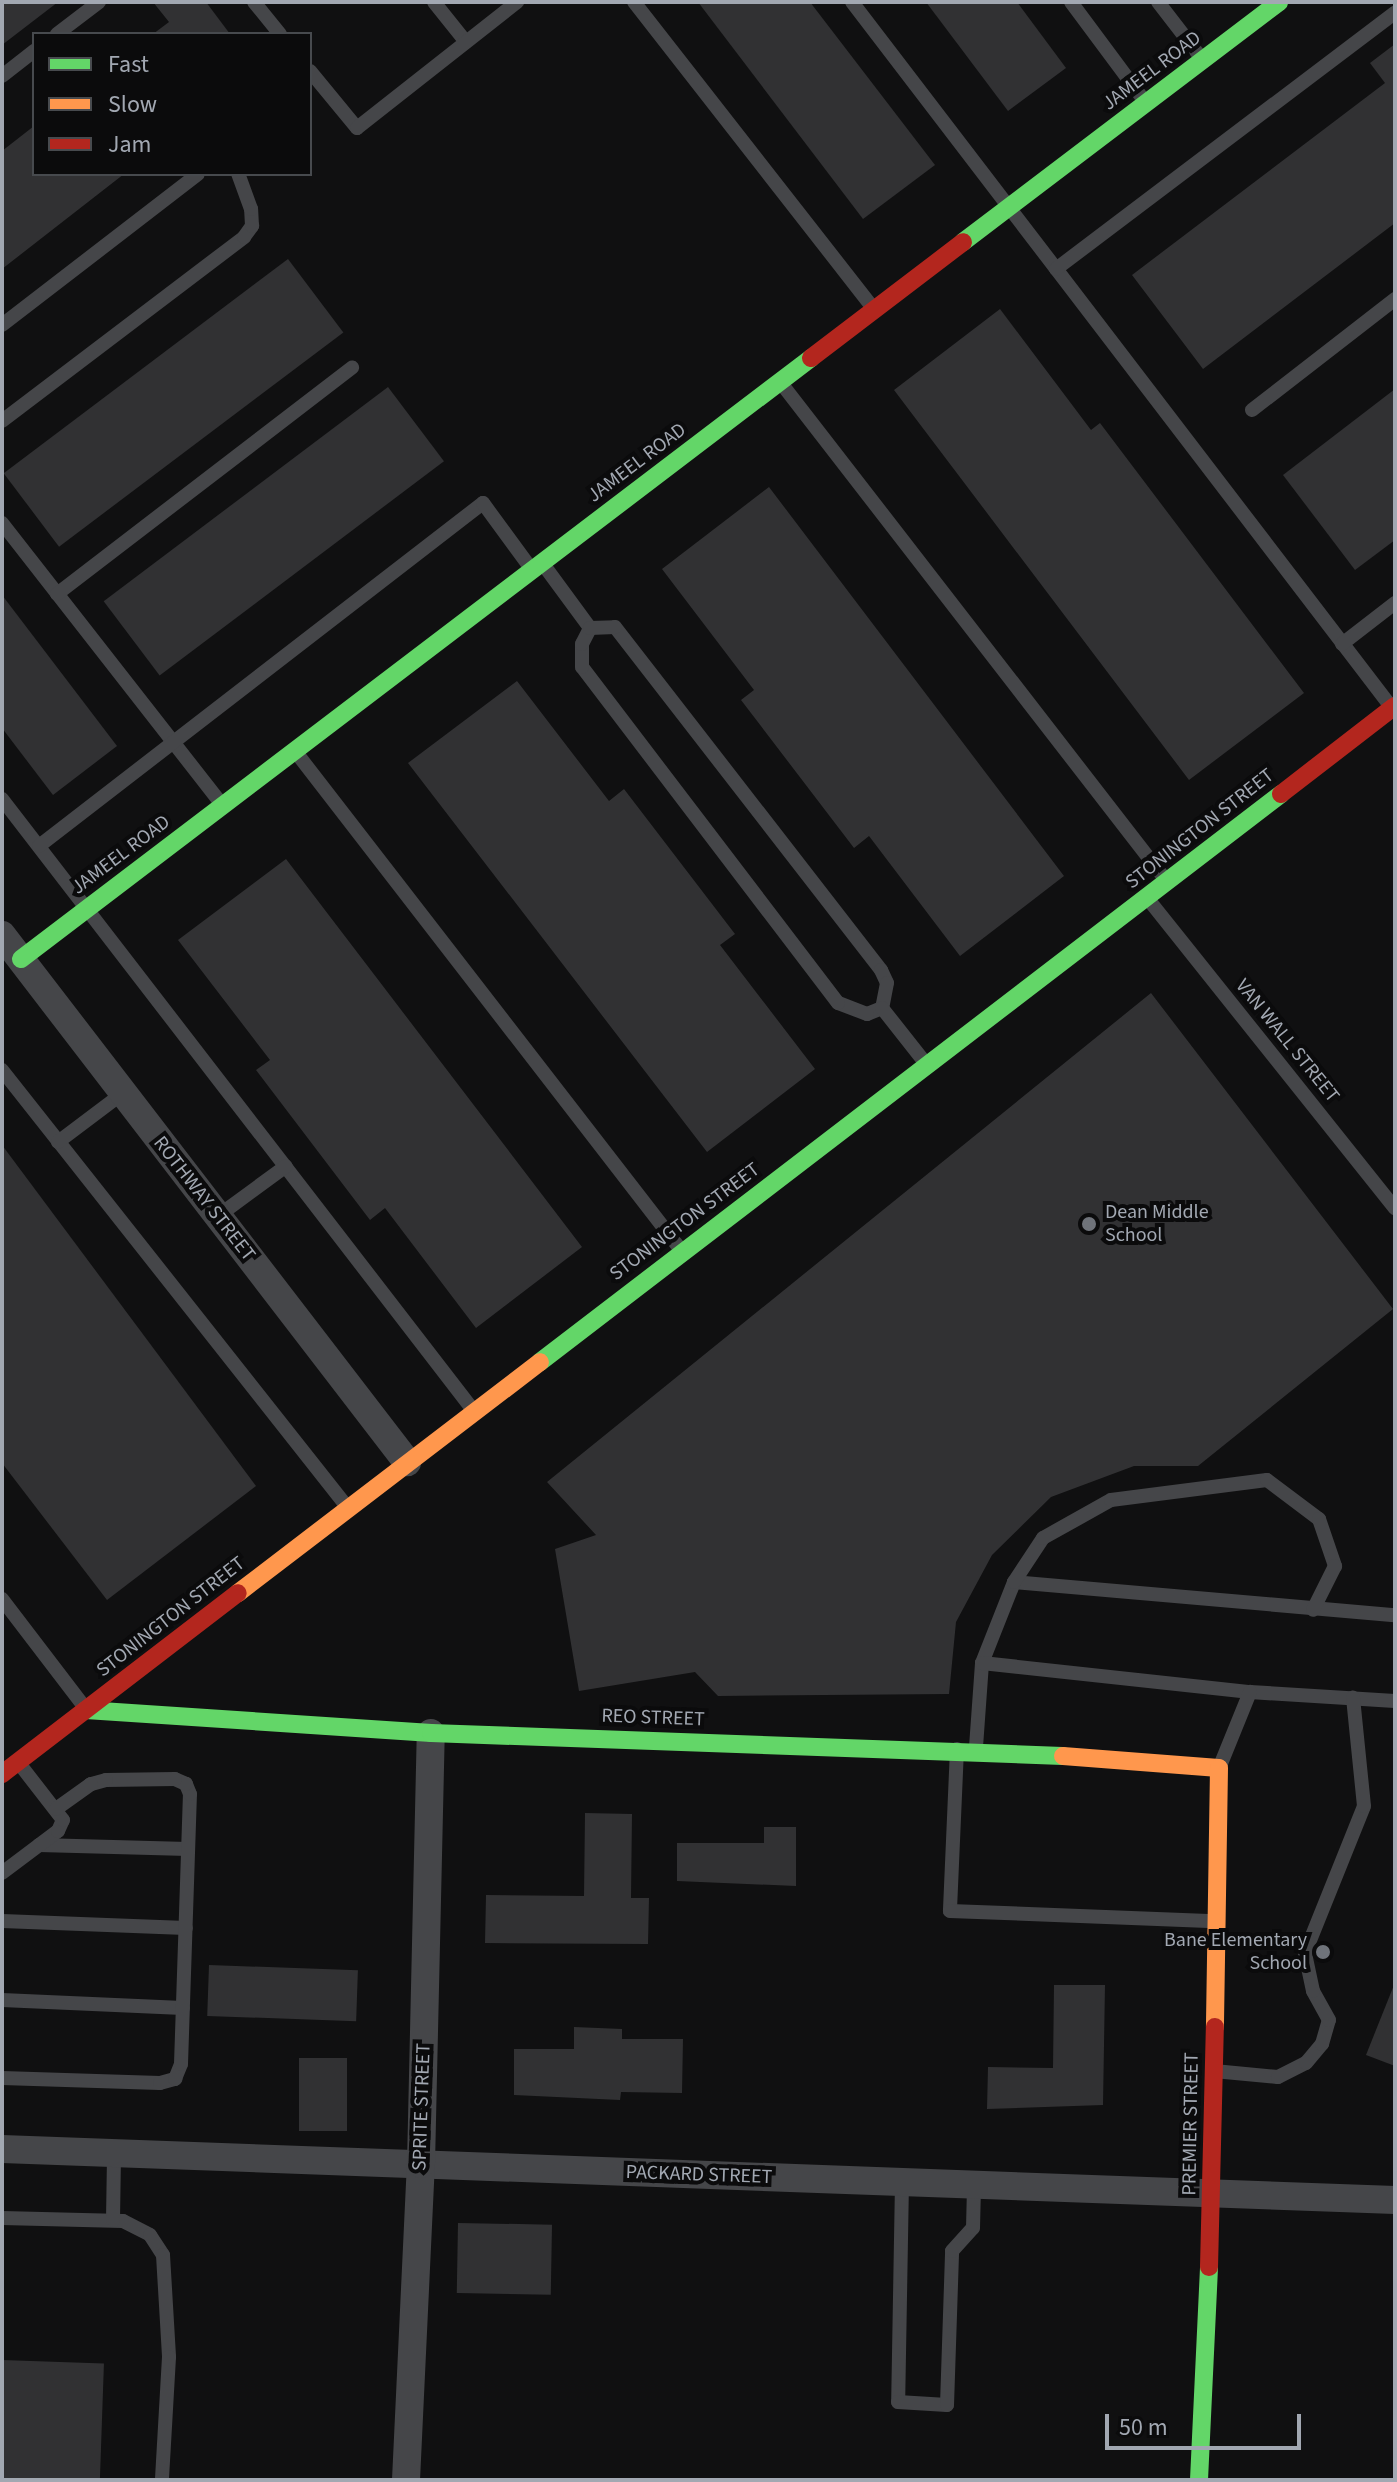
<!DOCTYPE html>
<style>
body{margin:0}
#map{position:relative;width:1397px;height:2482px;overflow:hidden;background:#101011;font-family:"Source Sans 3",sans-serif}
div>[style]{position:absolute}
.building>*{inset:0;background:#313133;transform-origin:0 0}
.lane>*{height:14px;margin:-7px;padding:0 7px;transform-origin:7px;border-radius:7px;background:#454649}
.street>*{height:28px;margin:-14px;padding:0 14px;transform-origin:14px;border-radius:14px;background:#454649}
.fast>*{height:18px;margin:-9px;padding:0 9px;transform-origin:9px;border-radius:9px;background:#63d668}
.slow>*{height:18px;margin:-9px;padding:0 9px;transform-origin:9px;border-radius:9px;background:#ff974d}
.jam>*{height:18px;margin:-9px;padding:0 9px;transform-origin:9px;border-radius:9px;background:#b3261e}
.dots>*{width:22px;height:22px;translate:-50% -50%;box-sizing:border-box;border:4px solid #0b0b0c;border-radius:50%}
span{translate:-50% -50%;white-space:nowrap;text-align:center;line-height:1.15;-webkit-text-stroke:8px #0b0b0c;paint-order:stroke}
.street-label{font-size:20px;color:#a2a8b2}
.poi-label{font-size:20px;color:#a2a8b2}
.left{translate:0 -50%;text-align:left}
.right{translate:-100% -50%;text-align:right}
.frame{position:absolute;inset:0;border:4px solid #a2a8b2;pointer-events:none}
.legend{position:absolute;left:32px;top:32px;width:280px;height:144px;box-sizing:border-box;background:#0b0b0c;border:2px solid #474a4e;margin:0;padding:10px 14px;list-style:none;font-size:24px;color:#a2a8b2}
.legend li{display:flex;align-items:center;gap:16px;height:40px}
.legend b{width:40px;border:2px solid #474a4e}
.scale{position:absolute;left:1105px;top:2414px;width:196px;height:36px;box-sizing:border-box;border:4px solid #a2a8b2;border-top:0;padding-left:10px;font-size:24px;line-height:28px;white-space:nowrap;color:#a2a8b2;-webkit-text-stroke:6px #0b0b0c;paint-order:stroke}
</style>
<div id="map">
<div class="building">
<i style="clip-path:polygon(2px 2px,58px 2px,2px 45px)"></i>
<i style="clip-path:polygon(153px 2px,206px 2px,230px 34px,153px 34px,169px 22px)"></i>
<i style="clip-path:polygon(698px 2px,810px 2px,935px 165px,863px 219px)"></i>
<i style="clip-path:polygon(926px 2px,1017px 2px,1066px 68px,1008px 111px)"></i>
<i style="clip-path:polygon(1395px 44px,1395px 223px,1203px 369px,1132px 275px,1385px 83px,1370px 63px)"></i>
<i style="clip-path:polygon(34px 126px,34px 174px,124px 174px,2px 269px,2px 151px)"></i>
<i style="left:288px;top:259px;width:92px;height:356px;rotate:53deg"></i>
<i style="clip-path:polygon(1000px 309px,1091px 430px,1100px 423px,1304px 693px,1189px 780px,894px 390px)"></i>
<i style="left:388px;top:387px;width:93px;height:356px;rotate:53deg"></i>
<i style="clip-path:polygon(1395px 389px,1395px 540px,1355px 570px,1283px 475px)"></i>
<i style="clip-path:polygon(769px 487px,1064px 876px,960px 956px,869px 836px,854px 848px,741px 700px,754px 690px,662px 569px)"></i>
<i style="clip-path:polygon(2px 595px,117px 746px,53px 795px,2px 728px)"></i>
<i style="clip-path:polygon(517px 681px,609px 801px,624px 789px,735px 934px,720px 945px,815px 1069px,707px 1152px,408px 763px)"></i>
<i style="clip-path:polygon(286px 859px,582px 1247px,476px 1328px,385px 1208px,370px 1220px,256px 1070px,270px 1060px,178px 940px)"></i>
<i style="clip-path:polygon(1151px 993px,1393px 1309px,1198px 1466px,1134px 1466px,1051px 1497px,992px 1555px,956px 1622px,949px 1694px,718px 1696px,695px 1672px,579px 1691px,555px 1549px,596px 1535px,547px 1482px)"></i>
<i style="clip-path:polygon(2px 1145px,256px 1486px,107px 1600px,2px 1463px)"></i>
<i style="clip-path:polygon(585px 1813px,632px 1814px,631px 1898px,649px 1898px,648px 1944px,485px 1943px,486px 1895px,584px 1896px)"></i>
<i style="clip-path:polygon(764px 1827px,796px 1827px,796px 1886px,677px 1881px,677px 1843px,764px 1843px)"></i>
<i style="left:209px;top:1965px;width:149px;height:51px;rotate:2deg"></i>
<i style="clip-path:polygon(1054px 1985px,1105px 1985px,1103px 2105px,987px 2109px,988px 2067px,1053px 2068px)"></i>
<i style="clip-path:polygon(1394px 1985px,1395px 1985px,1395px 2066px,1366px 2055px)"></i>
<i style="clip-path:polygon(574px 2027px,622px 2029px,622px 2039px,683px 2039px,682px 2093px,621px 2092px,620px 2100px,514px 2095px,514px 2049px,574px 2049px)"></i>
<i style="left:299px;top:2058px;width:48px;height:73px"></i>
<i style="left:458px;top:2223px;width:94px;height:70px;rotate:1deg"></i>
<i style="left:2px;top:2360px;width:102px;height:120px;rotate:2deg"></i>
</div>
<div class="lane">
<i style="left:254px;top:2px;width:41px;rotate:50.9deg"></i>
<i style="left:434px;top:2px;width:51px;rotate:51.3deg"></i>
<i style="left:634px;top:2px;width:390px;rotate:52deg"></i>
<i style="left:852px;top:2px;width:889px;rotate:52.59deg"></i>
<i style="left:1071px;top:2px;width:126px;rotate:53.4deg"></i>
<i style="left:1158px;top:2px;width:72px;rotate:52.3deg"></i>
<i style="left:57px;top:34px;width:53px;rotate:-37.3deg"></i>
<i style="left:310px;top:71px;width:74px;rotate:50.5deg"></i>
<i style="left:357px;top:128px;width:204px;rotate:-38.2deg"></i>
<i style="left:2px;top:76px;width:41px;rotate:-38deg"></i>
<i style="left:1056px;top:269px;width:425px;rotate:-37.1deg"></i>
<i style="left:2px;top:325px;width:247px;rotate:-37.6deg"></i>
<i style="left:781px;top:383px;width:627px;rotate:52.25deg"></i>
<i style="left:1252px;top:410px;width:181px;rotate:-37.8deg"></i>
<i style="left:2px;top:421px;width:304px;rotate:-37.2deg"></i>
<i style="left:244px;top:237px;width:14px;rotate:-54deg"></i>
<i style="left:252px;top:226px;width:17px;rotate:-93deg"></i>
<i style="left:251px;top:209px;width:37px;rotate:-110deg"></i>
<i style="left:2px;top:523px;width:358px;rotate:52deg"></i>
<i style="left:543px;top:564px;width:79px;rotate:53.7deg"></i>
<i style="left:57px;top:594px;width:372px;rotate:-37.5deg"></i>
<i style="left:615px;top:627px;width:434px;rotate:52.2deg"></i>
<i style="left:881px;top:970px;width:14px;rotate:65deg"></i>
<i style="left:887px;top:983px;width:25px;rotate:101deg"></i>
<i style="left:882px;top:1008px;width:16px;rotate:158deg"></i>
<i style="left:867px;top:1014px;width:31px;rotate:-159deg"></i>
<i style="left:838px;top:1003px;width:422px;rotate:-127.3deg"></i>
<i style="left:582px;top:667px;width:23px;rotate:-90deg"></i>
<i style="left:582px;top:644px;width:18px;rotate:-63deg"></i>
<i style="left:590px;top:628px;width:25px;rotate:-2deg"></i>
<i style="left:1342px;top:644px;width:67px;rotate:-37.7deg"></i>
<i style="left:295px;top:751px;width:631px;rotate:52.28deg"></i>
<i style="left:2px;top:799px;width:771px;rotate:52.37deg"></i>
<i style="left:39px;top:846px;width:561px;rotate:-37.69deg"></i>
<i style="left:483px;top:503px;width:83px;rotate:53.8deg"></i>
<i style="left:1148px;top:899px;width:396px;rotate:51.4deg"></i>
<i style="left:882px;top:1008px;width:73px;rotate:51.7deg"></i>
<i style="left:2px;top:1070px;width:558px;rotate:51.69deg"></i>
<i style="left:58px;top:1142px;width:81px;rotate:-37deg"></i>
<i style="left:218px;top:1216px;width:84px;rotate:-36.3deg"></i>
<i style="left:1014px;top:1582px;width:382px;rotate:5deg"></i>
<i style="left:2px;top:1599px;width:138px;rotate:52.6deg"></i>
<i style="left:982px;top:1663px;width:87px;rotate:-68.4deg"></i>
<i style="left:1014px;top:1582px;width:53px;rotate:-56.6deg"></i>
<i style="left:1043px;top:1538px;width:78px;rotate:-29.2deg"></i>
<i style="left:1111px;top:1500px;width:157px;rotate:-7.3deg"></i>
<i style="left:1267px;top:1480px;width:65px;rotate:36.9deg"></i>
<i style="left:1319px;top:1519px;width:50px;rotate:71.2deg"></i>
<i style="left:1335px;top:1566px;width:49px;rotate:116.6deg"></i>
<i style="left:976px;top:1747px;width:84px;rotate:-85.9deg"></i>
<i style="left:982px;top:1663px;width:270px;rotate:6.2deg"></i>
<i style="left:1250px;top:1692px;width:145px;rotate:3.6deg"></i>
<i style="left:957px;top:1749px;width:162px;rotate:92.5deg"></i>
<i style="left:950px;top:1911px;width:265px;rotate:2.2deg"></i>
<i style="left:1220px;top:1766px;width:80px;rotate:-67.9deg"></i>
<i style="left:39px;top:1845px;width:149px;rotate:1.5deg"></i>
<i style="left:2px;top:1873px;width:70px;rotate:-36.9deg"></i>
<i style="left:58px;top:1831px;width:12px;rotate:-66deg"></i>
<i style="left:63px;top:1820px;width:73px;rotate:-127.8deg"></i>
<i style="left:2px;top:1921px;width:184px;rotate:2.2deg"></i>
<i style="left:2px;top:2000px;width:181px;rotate:2.5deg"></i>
<i style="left:1214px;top:2071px;width:64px;rotate:5.4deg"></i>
<i style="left:1278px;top:2077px;width:31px;rotate:-27deg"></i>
<i style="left:1306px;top:2063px;width:25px;rotate:-50deg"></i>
<i style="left:1322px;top:2044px;width:25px;rotate:-74deg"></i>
<i style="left:1329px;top:2020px;width:33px;rotate:-119deg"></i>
<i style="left:1313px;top:1991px;width:39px;rotate:-102deg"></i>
<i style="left:1305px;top:1953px;width:158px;rotate:-68.1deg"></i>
<i style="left:1364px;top:1806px;width:109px;rotate:-95.8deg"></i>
<i style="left:2px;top:2078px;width:158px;rotate:1.8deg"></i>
<i style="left:160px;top:2083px;width:16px;rotate:-15deg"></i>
<i style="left:175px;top:2079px;width:16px;rotate:-68deg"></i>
<i style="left:181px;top:2064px;width:270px;rotate:-88.1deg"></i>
<i style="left:190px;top:1794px;width:11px;rotate:-112deg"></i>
<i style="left:186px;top:1784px;width:12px;rotate:-156deg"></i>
<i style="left:175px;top:1779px;width:69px;rotate:179.2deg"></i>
<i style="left:106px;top:1780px;width:16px;rotate:165deg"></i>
<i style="left:91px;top:1784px;width:43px;rotate:144.5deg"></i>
<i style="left:902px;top:2182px;width:220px;rotate:91deg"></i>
<i style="left:898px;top:2402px;width:49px;rotate:3.5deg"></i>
<i style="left:947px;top:2405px;width:154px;rotate:-88.1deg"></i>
<i style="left:952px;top:2251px;width:31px;rotate:-48deg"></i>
<i style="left:973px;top:2228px;width:42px;rotate:-88.6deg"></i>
<i style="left:2px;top:2218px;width:121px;rotate:1.4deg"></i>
<i style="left:123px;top:2221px;width:30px;rotate:27deg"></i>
<i style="left:150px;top:2235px;width:24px;rotate:57deg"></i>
<i style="left:163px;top:2255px;width:102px;rotate:86.6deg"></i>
<i style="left:169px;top:2357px;width:123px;rotate:93.3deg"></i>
<i style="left:113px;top:2220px;width:67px;rotate:-89.1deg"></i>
</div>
<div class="street">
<i style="left:2px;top:935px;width:665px;rotate:52.46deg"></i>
<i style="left:2px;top:2149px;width:1394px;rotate:2.1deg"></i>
<i style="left:406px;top:2480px;width:316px;rotate:-87.3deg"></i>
<i style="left:421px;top:2164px;width:431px;rotate:-88.7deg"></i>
</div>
<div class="fast">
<i style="left:963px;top:242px;width:397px;rotate:-37.2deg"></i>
<i style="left:21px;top:959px;width:993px;rotate:-37.26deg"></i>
<i style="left:540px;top:1362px;width:934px;rotate:-37.47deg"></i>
<i style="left:86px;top:1710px;width:346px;rotate:3.8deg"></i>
<i style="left:431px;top:1733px;width:632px;rotate:2.08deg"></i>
<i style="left:1199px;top:2480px;width:213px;rotate:-87.3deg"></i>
</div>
<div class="slow">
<i style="left:238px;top:1593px;width:380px;rotate:-37.4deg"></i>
<i style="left:1063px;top:1756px;width:156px;rotate:4.4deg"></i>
<i style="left:1219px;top:1768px;width:259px;rotate:90.9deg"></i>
</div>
<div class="jam">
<i style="left:811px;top:358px;width:191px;rotate:-37.3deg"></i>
<i style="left:1281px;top:794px;width:144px;rotate:-37.7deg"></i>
<i style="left:2px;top:1774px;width:297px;rotate:-37.5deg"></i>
<i style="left:1209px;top:2267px;width:240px;rotate:-88.6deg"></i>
</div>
<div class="dots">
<i style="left:1089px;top:1224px;background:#6f737a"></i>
<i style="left:1323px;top:1952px;background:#6f737a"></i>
</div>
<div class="street-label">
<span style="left:1152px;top:71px;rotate:-37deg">JAMEEL ROAD</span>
<span style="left:637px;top:463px;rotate:-37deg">JAMEEL ROAD</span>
<span style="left:1200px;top:829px;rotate:-38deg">STONINGTON STREET</span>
<span style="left:121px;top:855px;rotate:-37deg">JAMEEL ROAD</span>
<span style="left:1287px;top:1041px;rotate:51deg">VAN WALL STREET</span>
<span style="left:204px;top:1199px;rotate:52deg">ROTHWAY STREET</span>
<span style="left:685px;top:1222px;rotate:-37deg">STONINGTON STREET</span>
<span style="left:171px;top:1617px;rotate:-38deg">STONINGTON STREET</span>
<span style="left:653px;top:1718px;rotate:2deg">REO STREET</span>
<span style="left:422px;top:2107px;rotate:-88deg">SPRITE STREET</span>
<span style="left:1191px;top:2124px;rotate:-89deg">PREMIER STREET</span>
<span style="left:699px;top:2175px;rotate:2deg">PACKARD STREET</span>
</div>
<div class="poi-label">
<span class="left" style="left:1105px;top:1224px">Dean Middle<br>School</span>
<span class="right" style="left:1307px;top:1952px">Bane Elementary<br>School</span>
</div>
<div class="frame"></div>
<ul class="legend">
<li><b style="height:10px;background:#63d668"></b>Fast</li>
<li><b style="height:10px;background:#ff974d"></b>Slow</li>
<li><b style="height:10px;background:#b3261e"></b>Jam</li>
</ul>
<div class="scale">50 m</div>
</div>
